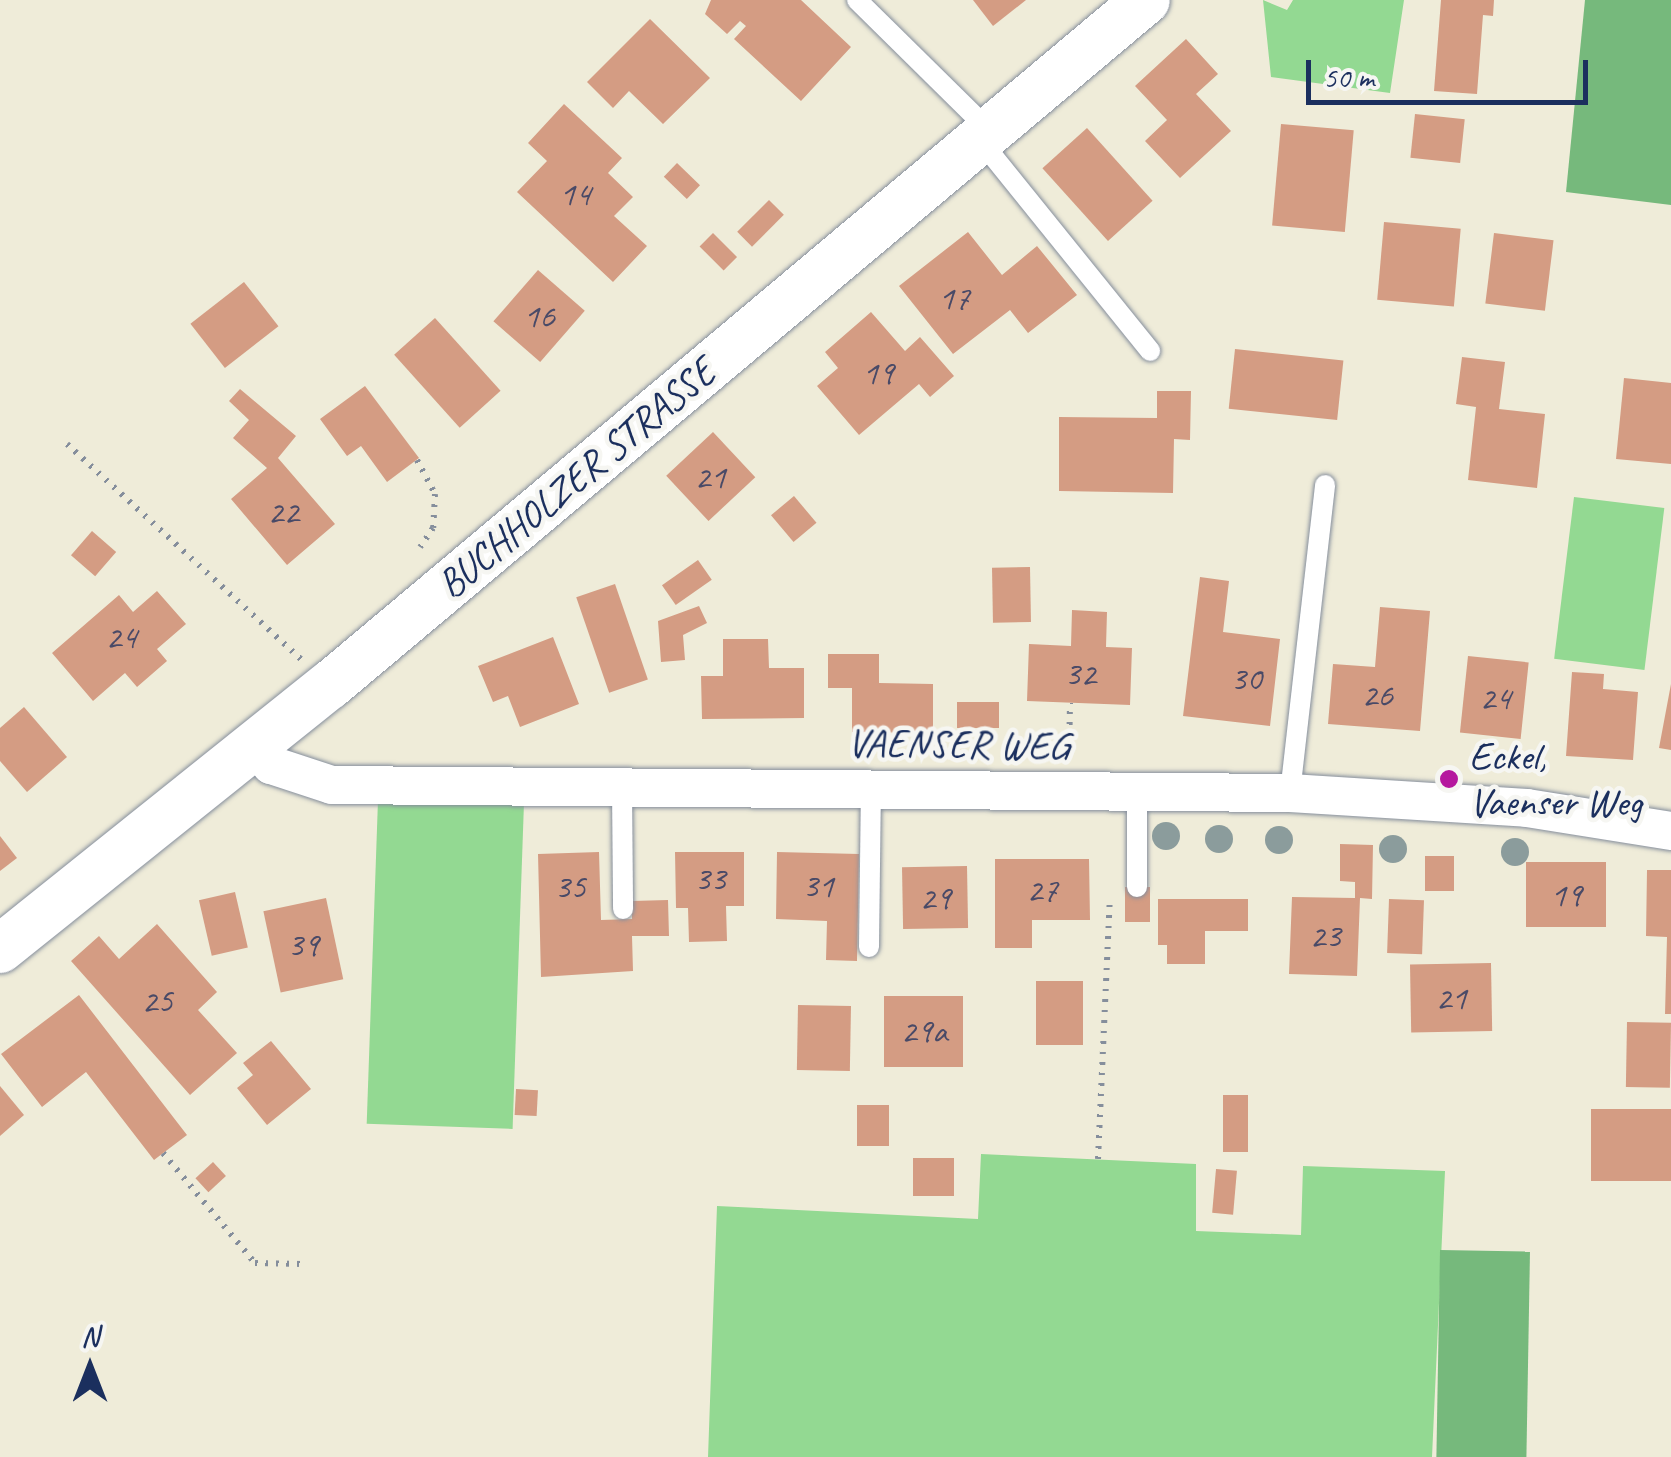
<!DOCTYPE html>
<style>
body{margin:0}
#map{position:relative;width:1671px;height:1457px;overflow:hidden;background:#efecd9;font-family:Caveat,sans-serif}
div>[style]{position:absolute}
.green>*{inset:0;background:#93d992;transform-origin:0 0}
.forest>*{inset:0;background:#76b97c;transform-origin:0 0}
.building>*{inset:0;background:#d49c83;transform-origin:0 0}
.path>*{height:6px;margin-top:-3px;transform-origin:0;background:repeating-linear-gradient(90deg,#858e9c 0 2.5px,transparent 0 10.5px)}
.roads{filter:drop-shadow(0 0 2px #858e9c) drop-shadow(0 0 2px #858e9c)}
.service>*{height:20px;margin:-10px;padding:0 10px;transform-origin:10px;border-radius:10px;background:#fff}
.minor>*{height:38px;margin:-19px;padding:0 19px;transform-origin:19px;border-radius:19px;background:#fff}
.tertiary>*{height:48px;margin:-24px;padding:0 24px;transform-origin:24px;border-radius:24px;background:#fff}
.trees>*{width:28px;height:28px;margin:-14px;border-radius:50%;background:#8b9c9c}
.dots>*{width:28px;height:28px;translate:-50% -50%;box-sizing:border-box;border:5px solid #f6f6f2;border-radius:50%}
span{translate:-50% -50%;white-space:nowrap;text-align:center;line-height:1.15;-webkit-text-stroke:9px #f6f6f2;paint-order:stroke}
.number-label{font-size:35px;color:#494a67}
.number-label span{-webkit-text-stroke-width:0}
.street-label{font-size:40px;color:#1b2f5e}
.poi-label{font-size:40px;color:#1b2f5e}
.left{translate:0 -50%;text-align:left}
.north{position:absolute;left:40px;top:1317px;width:100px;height:100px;-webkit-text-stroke:8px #f6f6f2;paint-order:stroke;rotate:0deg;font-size:28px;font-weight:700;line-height:40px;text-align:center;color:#1b2f5e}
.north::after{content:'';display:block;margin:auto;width:35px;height:45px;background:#1b2f5e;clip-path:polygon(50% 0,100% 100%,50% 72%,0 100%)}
.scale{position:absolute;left:1306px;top:60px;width:282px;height:45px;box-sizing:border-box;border:5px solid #1b2f5e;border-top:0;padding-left:12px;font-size:30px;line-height:35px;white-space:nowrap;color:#1b2f5e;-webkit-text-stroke:8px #f6f6f2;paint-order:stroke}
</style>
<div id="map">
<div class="green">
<i style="clip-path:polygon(1263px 0,1287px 10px,1293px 0,1404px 0,1390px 93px,1271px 77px)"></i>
<i style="left:1574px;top:497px;width:91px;height:163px;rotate:7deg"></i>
<i style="left:378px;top:800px;width:146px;height:324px;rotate:2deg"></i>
<i style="clip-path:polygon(981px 1154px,1196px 1164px,1196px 1231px,1301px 1235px,1303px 1166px,1445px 1171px,1432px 1457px,708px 1457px,717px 1206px,978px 1219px)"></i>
</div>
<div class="forest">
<i style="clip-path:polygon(1585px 0,1671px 0,1671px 205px,1566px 192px)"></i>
<i style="left:1440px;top:1250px;width:90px;height:207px;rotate:1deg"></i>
</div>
<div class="building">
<i style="clip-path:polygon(711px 0,801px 0,851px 47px,801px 101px,734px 39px,746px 26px,740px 21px,727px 34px,705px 14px)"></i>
<i style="clip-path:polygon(973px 0,1026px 0,993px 26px)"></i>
<i style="clip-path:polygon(1441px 0,1494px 0,1493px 16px,1483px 15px,1477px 94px,1434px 91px)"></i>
<i style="clip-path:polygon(650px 19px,710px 78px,663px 124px,629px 91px,613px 108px,587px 82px)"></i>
<i style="clip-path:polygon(1186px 39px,1218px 74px,1196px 94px,1231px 131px,1180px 178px,1145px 141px,1167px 120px,1135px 86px)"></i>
<i style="clip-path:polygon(564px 104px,622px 158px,608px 173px,633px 197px,614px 216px,647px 246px,613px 282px,517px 192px,547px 161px,528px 143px)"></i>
<i style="left:1415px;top:114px;width:50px;height:44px;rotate:6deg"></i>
<i style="left:1281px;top:124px;width:73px;height:102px;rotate:5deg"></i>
<i style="left:1087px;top:128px;width:98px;height:60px;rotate:48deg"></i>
<i style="left:677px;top:163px;width:32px;height:19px;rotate:44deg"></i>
<i style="left:769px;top:200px;width:21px;height:45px;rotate:45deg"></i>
<i style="left:1384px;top:222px;width:77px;height:78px;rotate:5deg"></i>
<i style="clip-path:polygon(968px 232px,1002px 275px,1037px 246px,1077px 295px,1028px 333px,1010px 310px,953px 354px,899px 286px)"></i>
<i style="left:713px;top:233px;width:34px;height:19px;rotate:45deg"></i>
<i style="left:1494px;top:233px;width:60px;height:71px;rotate:7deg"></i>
<i style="left:538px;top:270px;width:62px;height:68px;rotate:41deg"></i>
<i style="left:244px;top:282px;width:56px;height:68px;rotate:52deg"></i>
<i style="clip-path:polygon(871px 312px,905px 351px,920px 337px,954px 376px,930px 397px,919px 384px,859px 435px,817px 386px,838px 368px,825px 352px)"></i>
<i style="left:435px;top:318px;width:98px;height:55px;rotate:48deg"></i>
<i style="left:1235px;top:349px;width:109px;height:60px;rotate:6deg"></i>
<i style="clip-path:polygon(1462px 357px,1505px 362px,1499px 409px,1545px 414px,1537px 488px,1468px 480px,1476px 407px,1456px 404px)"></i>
<i style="clip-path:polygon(1624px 378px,1671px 383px,1671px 464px,1616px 459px)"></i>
<i style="clip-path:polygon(365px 386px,419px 458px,387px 482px,361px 446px,347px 456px,320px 419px)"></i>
<i style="clip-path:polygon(240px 389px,296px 436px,278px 458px,335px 524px,287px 565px,231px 499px,267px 468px,233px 438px,249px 420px,229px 401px)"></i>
<i style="clip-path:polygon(1157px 391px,1191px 391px,1190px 440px,1174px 439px,1173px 493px,1059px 491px,1059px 417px,1157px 418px)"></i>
<i style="left:713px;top:432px;width:62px;height:64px;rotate:47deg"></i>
<i style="left:794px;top:496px;width:35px;height:30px;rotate:50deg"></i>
<i style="left:92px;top:531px;width:32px;height:32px;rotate:41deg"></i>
<i style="left:698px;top:560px;width:24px;height:44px;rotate:55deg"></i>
<i style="left:1030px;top:567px;width:55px;height:38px;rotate:89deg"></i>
<i style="clip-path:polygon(1200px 577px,1229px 581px,1223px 632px,1280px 639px,1270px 726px,1183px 716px)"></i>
<i style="left:615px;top:584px;width:101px;height:41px;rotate:71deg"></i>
<i style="clip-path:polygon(157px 591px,186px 624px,157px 649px,167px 661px,137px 687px,125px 673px,93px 701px,52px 653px,119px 595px,133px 612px)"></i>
<i style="clip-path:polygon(699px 606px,707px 623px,683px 635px,685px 660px,661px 662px,658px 621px)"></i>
<i style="clip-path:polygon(1380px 607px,1430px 611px,1420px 731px,1328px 724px,1333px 664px,1375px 667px)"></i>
<i style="clip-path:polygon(1072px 610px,1107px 612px,1106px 647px,1132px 648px,1130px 705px,1027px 701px,1029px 644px,1071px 646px)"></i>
<i style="clip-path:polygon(553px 637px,579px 704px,520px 727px,508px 696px,493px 702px,478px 666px)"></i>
<i style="clip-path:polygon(723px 639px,768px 639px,769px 668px,804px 668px,804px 718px,702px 719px,701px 676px,723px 676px)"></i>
<i style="clip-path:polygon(828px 654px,879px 654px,879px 683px,933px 684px,933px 733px,852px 732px,852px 688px,828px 688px)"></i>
<i style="left:1468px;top:656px;width:61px;height:77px;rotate:6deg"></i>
<i style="clip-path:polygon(1572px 672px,1604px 674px,1603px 689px,1638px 692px,1633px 760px,1566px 756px)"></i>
<i style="clip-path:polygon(1671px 684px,1671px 750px,1659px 748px)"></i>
<i style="left:957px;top:702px;width:42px;height:26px"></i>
<i style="clip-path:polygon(24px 707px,67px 757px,27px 792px,0 761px,0 728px)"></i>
<i style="clip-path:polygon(0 836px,17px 858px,0 871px)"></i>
<i style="clip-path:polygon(1340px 844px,1373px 845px,1372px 899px,1360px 898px,1357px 976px,1289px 974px,1292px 897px,1355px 898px,1355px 882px,1340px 881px)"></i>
<i style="clip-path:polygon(599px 852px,601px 920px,632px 919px,632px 901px,668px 900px,669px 936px,632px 936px,633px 971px,541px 977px,538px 854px)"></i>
<i style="clip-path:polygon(675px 852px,744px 852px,744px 906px,726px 906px,727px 941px,689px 942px,688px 908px,676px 908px)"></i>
<i style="clip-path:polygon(777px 852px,859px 854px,857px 961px,826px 960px,827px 921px,776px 919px)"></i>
<i style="left:1425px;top:856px;width:29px;height:35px"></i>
<i style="clip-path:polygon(995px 859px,1089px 859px,1090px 920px,1032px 920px,1032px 948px,995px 948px)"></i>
<i style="left:1526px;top:862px;width:80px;height:65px"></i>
<i style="left:967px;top:866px;width:62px;height:65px;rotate:89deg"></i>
<i style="clip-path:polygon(1647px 870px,1671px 870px,1671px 1014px,1665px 1014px,1667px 937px,1646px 936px)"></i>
<i style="left:1125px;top:887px;width:25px;height:35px"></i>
<i style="left:235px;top:892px;width:57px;height:37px;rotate:77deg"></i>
<i style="left:326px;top:898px;width:83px;height:64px;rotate:78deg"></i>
<i style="clip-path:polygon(1158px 899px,1248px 899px,1248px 931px,1205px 931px,1205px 964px,1167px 964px,1167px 945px,1158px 945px)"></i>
<i style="left:1389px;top:899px;width:35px;height:54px;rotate:2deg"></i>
<i style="clip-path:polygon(157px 924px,217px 992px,198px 1010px,237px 1053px,190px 1095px,71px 961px,99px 936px,119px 959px)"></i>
<i style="left:1491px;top:963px;width:68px;height:81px;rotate:89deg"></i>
<i style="left:1036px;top:981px;width:47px;height:64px"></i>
<i style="clip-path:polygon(79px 995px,187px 1135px,154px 1160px,86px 1072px,42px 1107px,1px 1054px)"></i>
<i style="left:884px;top:996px;width:79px;height:71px"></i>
<i style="left:798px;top:1005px;width:53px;height:65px;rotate:1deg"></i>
<i style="left:1627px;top:1022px;width:44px;height:65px;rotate:1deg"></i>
<i style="clip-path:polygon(271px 1041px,311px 1089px,267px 1125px,237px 1088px,253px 1075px,243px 1063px)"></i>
<i style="clip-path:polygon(0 1086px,24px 1115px,0 1136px)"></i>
<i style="left:516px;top:1089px;width:22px;height:26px;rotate:3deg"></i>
<i style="left:1223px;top:1095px;width:25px;height:57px"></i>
<i style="left:857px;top:1105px;width:32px;height:41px"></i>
<i style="left:1591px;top:1109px;width:80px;height:72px"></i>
<i style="left:913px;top:1158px;width:41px;height:38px"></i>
<i style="left:213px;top:1162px;width:19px;height:24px;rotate:47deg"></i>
<i style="left:1216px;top:1169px;width:21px;height:44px;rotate:5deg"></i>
</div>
<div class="path">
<i style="left:67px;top:444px;width:318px;rotate:42.6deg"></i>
<i style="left:417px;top:460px;width:38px;rotate:62deg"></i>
<i style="left:435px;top:494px;width:34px;rotate:93deg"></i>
<i style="left:433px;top:528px;width:23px;rotate:124deg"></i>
<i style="left:1069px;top:756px;width:53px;rotate:-88.9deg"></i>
<i style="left:163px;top:1153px;width:143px;rotate:50.1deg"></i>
<i style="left:255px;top:1263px;width:47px;rotate:1.2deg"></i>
<i style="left:1098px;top:1159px;width:262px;rotate:-87.4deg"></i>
</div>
<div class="roads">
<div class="service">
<i style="left:857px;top:0;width:185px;rotate:44.6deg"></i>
<i style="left:980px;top:140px;width:271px;rotate:51.1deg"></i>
<i style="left:622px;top:787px;width:122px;rotate:89.5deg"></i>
<i style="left:1137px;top:791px;width:96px;rotate:90deg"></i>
<i style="left:1290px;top:793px;width:310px;rotate:-83.5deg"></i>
<i style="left:869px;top:947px;width:159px;rotate:-89.3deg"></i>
</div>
<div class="minor">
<i style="left:255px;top:746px;width:25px;rotate:50deg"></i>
<i style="left:271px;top:765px;width:64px;rotate:18.2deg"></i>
<i style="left:332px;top:785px;width:958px;rotate:0.48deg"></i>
<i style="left:1290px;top:793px;width:237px;rotate:3.6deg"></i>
<i style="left:1527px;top:808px;width:146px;rotate:9.1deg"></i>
</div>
<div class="tertiary">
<i style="left:0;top:949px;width:423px;rotate:-38.7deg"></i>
<i style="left:330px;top:685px;width:1065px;rotate:-40.01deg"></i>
</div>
</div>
<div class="trees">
<i style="left:1166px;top:836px"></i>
<i style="left:1219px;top:839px"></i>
<i style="left:1279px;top:840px"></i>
<i style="left:1393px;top:849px"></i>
<i style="left:1515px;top:852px"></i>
</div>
<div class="dots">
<i style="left:1449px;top:779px;background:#b5179e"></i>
</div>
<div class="number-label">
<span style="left:575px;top:194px">14</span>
<span style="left:954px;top:298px">17</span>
<span style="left:539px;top:316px">16</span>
<span style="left:878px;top:373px">19</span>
<span style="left:710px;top:477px">21</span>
<span style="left:283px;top:512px">22</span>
<span style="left:121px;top:637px">24</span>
<span style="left:1080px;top:674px">32</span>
<span style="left:1246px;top:679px">30</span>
<span style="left:1377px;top:695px">26</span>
<span style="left:1495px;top:698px">24</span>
<span style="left:710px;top:879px">33</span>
<span style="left:818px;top:886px">31</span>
<span style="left:570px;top:887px">35</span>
<span style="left:1042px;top:890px">27</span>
<span style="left:1566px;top:895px">19</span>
<span style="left:935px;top:898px">29</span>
<span style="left:1325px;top:936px">23</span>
<span style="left:303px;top:945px">39</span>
<span style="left:1451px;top:998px">21</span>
<span style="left:157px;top:1001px">25</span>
<span style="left:924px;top:1031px">29a</span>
</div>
<div class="street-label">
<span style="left:576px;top:478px;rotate:-40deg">BUCHHOLZER STRASSE</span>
<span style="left:958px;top:744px;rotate:1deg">VAENSER WEG</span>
</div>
<div class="poi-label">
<span class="left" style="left:1469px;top:779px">Eckel,<br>Vaenser Weg</span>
</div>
<div class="north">N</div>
<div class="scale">50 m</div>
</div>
